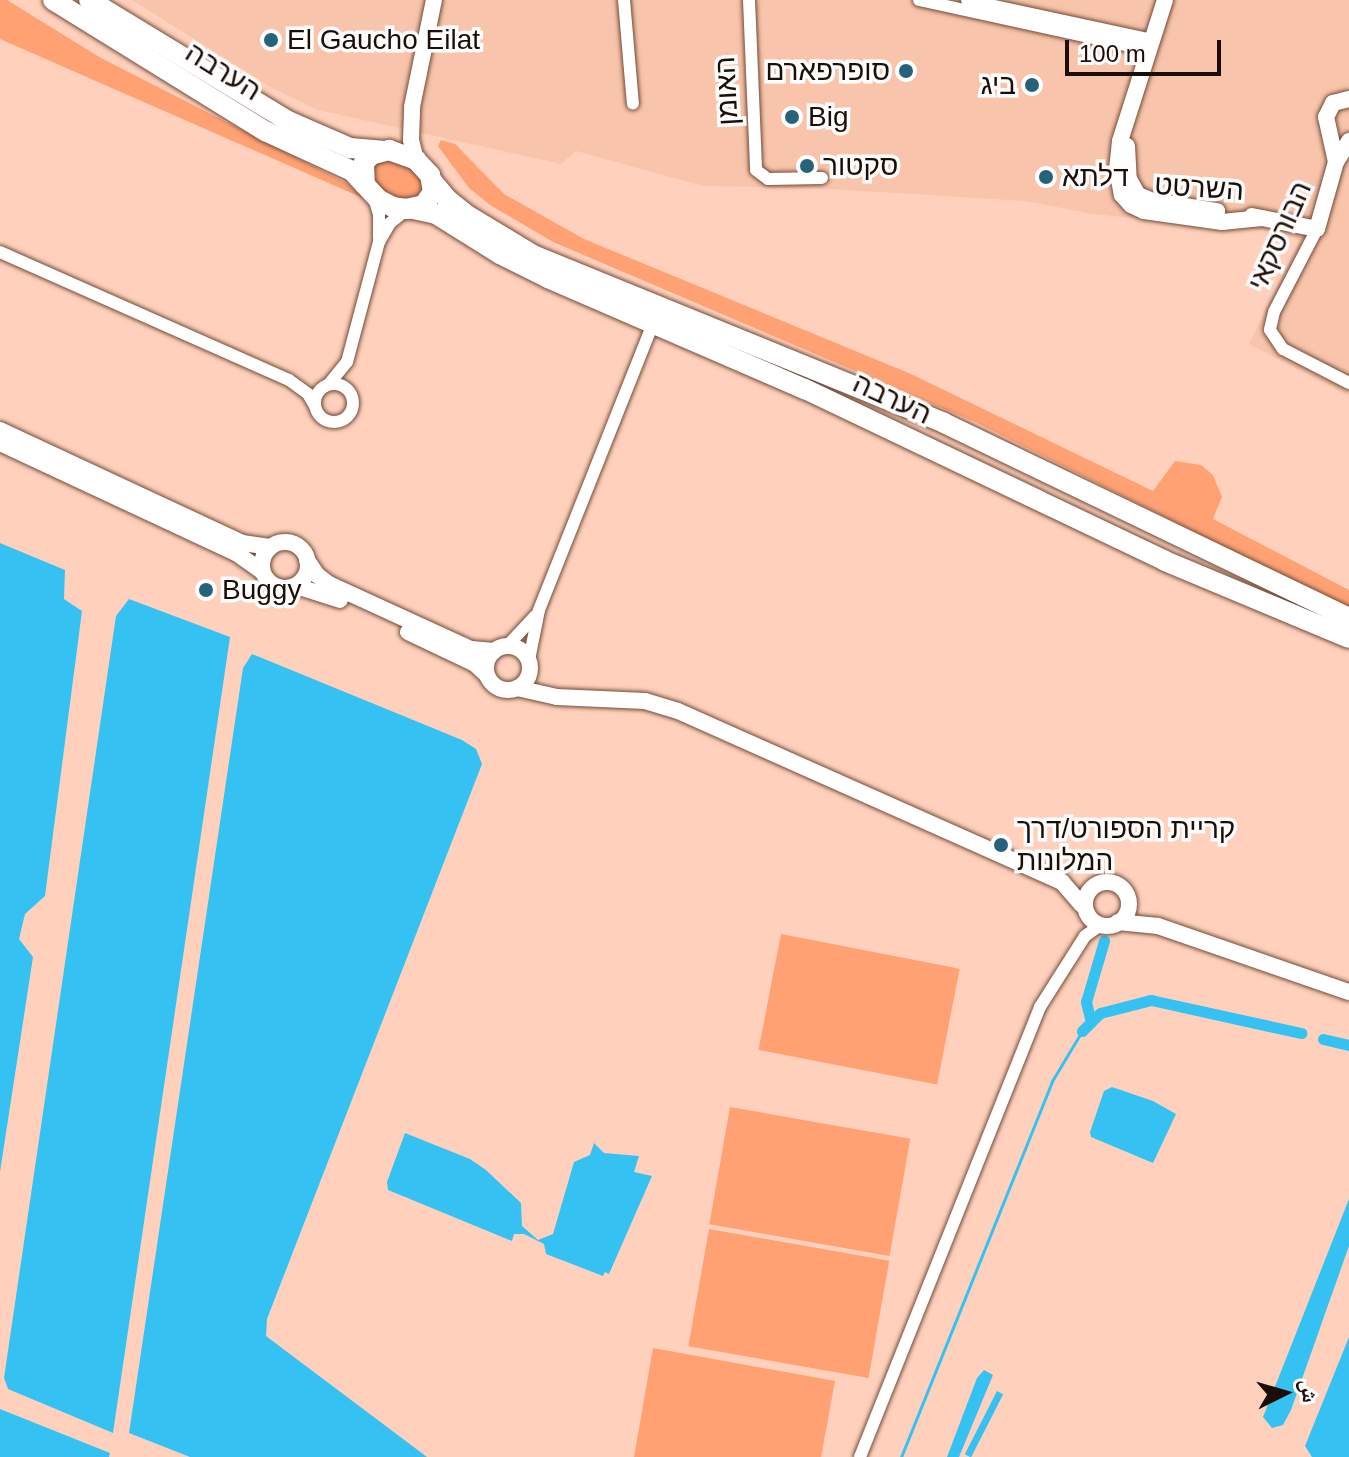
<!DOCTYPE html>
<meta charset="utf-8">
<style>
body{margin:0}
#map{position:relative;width:1349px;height:1457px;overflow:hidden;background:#ffd1bc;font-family:Arial,"Noto Naskh Arabic",Heebo,sans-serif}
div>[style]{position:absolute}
.built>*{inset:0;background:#f8c4ab}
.green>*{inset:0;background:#ffa173;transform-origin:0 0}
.water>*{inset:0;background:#35c2f2;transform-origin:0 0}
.stream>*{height:3px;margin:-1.5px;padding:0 1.5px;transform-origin:1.5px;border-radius:1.5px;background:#35c2f2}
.canal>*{height:11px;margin:-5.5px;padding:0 5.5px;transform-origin:5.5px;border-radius:5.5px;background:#35c2f2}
.roads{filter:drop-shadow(0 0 2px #714b39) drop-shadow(0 0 2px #714b39)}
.minor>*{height:12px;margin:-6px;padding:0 6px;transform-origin:6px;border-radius:6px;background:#fff}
.minor>.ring{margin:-6px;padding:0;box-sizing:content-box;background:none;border:12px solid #fff;border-radius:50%}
.tertiary>*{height:16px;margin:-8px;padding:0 8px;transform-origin:8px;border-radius:8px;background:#fff}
.tertiary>.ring{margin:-8px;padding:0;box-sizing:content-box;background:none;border:16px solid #fff;border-radius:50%}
.trunk>*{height:20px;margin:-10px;padding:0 10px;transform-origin:10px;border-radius:10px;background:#fff}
.dots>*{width:22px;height:22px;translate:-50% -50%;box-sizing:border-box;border:4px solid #fdfdfd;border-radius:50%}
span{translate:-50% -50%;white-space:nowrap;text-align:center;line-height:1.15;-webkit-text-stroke:7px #fdfdfd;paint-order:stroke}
.poi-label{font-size:28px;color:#1c0d06}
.left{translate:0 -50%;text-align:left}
.right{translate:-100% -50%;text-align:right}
.street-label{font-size:28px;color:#1c0d06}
.north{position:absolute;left:1245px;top:1353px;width:80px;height:80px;-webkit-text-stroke:6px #fdfdfd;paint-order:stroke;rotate:85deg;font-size:22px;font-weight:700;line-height:32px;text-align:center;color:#1c0d06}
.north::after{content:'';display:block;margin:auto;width:28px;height:36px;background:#1c0d06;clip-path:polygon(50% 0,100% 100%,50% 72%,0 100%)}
.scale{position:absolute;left:1065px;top:40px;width:156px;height:36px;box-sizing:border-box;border:4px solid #1c0d06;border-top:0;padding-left:10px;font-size:24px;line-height:28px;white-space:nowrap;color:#1c0d06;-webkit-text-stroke:6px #fdfdfd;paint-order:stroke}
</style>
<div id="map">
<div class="built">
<i style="clip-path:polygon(132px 0,1349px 0,1349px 396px,1249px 344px,1300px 240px,1279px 232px,1092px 214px,1026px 201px,813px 188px,703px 186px,576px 151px,561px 164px,318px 110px,272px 88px)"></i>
</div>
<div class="green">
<i style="clip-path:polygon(0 0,7px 0,101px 58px,348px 184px,365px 199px,0 39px)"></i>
<i style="clip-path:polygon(441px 140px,455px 144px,504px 194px,584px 239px,911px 374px,1153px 491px,1175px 461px,1201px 465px,1213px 475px,1222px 497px,1213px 519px,1349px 590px,1349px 609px,975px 422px,553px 242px,490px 205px,469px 188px,438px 146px)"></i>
<i style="clip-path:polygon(383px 156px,413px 164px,428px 191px,407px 204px,373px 187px,371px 162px)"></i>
<i style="left:781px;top:934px;width:182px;height:118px;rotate:11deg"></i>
<i style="left:730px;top:1107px;width:183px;height:119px;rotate:10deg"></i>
<i style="left:709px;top:1229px;width:183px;height:119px;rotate:10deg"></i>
<i style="clip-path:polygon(653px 1348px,835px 1381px,821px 1457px,634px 1457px)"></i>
</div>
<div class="water">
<i style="clip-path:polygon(0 543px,65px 570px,64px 599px,82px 611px,45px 896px,25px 914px,19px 939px,33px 957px,0 1172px)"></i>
<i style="clip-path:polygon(129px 599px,230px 637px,113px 1433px,8px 1389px,4px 1378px,116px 616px)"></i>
<i style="clip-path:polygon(252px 654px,462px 740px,476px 749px,482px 764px,267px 1319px,266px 1336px,427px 1457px,190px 1457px,129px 1433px,243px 668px)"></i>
<i style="clip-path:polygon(1112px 1087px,1153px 1101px,1176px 1114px,1153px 1163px,1091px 1137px,1090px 1132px,1104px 1091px)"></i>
<i style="clip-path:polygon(405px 1133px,470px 1159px,486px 1170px,521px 1203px,522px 1226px,538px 1240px,553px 1234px,574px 1162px,590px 1155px,594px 1143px,604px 1153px,639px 1156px,634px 1172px,652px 1176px,609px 1274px,605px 1272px,603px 1276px,546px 1254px,544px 1244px,524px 1234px,514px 1234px,512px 1241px,388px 1190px,387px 1182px)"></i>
<i style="clip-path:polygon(1349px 1199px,1349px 1246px,1291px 1410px,1283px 1425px,1272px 1428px,1263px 1417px)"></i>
<i style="clip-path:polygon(1349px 1337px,1349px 1457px,1312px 1457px,1305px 1446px)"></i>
<i style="clip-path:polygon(984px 1370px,993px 1375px,959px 1457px,947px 1457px,977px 1378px)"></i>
<i style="left:997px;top:1391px;width:7px;height:71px;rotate:27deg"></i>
<i style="clip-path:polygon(0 1409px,110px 1453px,109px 1457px,0 1457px)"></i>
</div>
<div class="stream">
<i style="left:901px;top:1457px;width:405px;rotate:-68.1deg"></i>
<i style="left:1052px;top:1081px;width:58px;rotate:-59deg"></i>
</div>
<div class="canal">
<i style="left:1091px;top:1022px;width:21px;rotate:-104deg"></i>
<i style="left:1086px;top:1002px;width:64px;rotate:-73.6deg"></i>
<i style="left:1082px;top:1031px;width:25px;rotate:-45deg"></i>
<i style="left:1100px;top:1013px;width:53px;rotate:-14.3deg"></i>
<i style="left:1151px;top:1000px;width:154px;rotate:12.4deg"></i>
<i style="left:1323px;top:1039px;width:27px;rotate:13deg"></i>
</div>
<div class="roads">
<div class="minor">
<i style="left:624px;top:0;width:104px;rotate:85.1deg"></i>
<i style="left:749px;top:0;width:170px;rotate:87.6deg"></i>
<i style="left:756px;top:170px;width:15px;rotate:37deg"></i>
<i style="left:768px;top:179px;width:54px;rotate:-1.1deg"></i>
<i style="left:919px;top:0;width:234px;rotate:12.3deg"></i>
<i style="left:967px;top:0;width:189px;rotate:12.2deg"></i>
<i style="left:374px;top:198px;width:17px;rotate:73deg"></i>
<i style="left:379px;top:214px;width:24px;rotate:90deg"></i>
<i style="left:1317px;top:229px;width:93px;rotate:117.4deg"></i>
<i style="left:1274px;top:312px;width:18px;rotate:103deg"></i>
<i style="left:1270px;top:330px;width:23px;rotate:56deg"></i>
<i style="left:1283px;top:349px;width:74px;rotate:27.3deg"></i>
<i style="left:0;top:252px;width:316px;rotate:23.9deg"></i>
<i style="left:289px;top:380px;width:24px;rotate:36deg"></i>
<i style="left:308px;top:394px;width:14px;rotate:60deg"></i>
<i class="ring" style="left:315px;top:384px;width:26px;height:26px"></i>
<i style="left:329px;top:384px;width:28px;rotate:-51deg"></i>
<i style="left:347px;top:362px;width:124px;rotate:-75.1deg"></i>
<i style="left:379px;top:242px;width:22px;rotate:-60deg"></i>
<i style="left:390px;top:223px;width:22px;rotate:-39deg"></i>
<i style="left:508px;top:645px;width:40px;rotate:-47deg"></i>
<i style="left:529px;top:660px;width:51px;rotate:-78.7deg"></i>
<i style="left:539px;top:610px;width:308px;rotate:-68.3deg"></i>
<i style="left:860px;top:1457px;width:485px;rotate:-68.2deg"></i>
<i style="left:1040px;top:1007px;width:84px;rotate:-57.6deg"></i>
<i style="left:1085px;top:936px;width:21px;rotate:-35deg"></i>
</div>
<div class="tertiary">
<i style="left:1165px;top:0;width:148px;rotate:107.7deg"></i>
<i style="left:1120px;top:141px;width:27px;rotate:96deg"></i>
<i style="left:1117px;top:168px;width:27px;rotate:80deg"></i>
<i style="left:1122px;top:195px;width:13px;rotate:48deg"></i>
<i style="left:1131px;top:205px;width:14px;rotate:25deg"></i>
<i style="left:1144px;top:211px;width:79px;rotate:8deg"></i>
<i style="left:1222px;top:222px;width:40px;rotate:-5.7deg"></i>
<i style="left:1127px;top:146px;width:33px;rotate:87deg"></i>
<i style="left:1129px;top:179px;width:18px;rotate:61deg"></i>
<i style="left:1138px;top:195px;width:16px;rotate:22deg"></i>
<i style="left:1153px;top:201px;width:65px;rotate:8.9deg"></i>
<i style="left:416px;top:160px;width:21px;rotate:-104deg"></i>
<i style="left:411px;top:140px;width:33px;rotate:-88deg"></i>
<i style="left:412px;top:107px;width:109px;rotate:-78.4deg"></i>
<i style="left:1336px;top:162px;width:46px;rotate:-102.5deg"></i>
<i style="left:1326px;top:117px;width:16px;rotate:-63deg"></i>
<i style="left:1333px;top:103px;width:16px;rotate:-14deg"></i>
<i style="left:1252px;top:216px;width:66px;rotate:11.3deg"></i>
<i style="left:1317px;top:229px;width:70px;rotate:-74.2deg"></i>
<i style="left:1336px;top:162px;width:25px;rotate:-58deg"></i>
<i style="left:0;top:430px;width:267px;rotate:25deg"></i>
<i style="left:242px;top:543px;width:28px;rotate:8deg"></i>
<i style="left:0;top:443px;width:260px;rotate:25deg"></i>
<i style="left:236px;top:553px;width:32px;rotate:35deg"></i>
<i class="ring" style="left:262px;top:542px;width:30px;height:30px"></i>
<i style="left:307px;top:560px;width:18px;rotate:56deg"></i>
<i style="left:317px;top:575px;width:15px;rotate:37deg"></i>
<i style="left:329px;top:584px;width:156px;rotate:24.6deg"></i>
<i style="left:471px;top:649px;width:23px;rotate:5deg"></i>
<i style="left:296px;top:586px;width:46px;rotate:17.7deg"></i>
<i style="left:408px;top:632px;width:74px;rotate:25.5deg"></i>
<i style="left:475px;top:664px;width:16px;rotate:43deg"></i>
<i class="ring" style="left:486px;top:646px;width:28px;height:28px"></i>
<i style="left:517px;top:688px;width:41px;rotate:12.7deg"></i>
<i style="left:557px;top:697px;width:88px;rotate:2.6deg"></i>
<i style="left:645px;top:701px;width:34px;rotate:17deg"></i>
<i style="left:678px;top:711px;width:420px;rotate:24deg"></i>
<i style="left:1062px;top:882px;width:30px;rotate:49deg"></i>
<i class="ring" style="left:1085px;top:882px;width:28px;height:28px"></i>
<i style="left:1118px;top:922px;width:40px;rotate:5.7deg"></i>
<i style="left:1158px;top:926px;width:202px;rotate:19.1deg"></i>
</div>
<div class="trunk">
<i style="left:53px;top:0;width:251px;rotate:31.7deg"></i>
<i style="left:267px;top:132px;width:94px;rotate:24.6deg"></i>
<i style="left:352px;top:171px;width:19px;rotate:47deg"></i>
<i style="left:89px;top:0;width:233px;rotate:31.3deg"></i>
<i style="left:288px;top:121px;width:68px;rotate:23.5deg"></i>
<i style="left:350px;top:148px;width:32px;rotate:5deg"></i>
<i style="left:389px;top:150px;width:29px;rotate:20deg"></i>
<i style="left:416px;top:160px;width:21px;rotate:47deg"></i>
<i style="left:430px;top:175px;width:17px;rotate:80deg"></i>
<i style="left:433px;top:192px;width:16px;rotate:125deg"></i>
<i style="left:424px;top:205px;width:17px;rotate:167deg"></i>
<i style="left:407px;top:209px;width:14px;rotate:-172deg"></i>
<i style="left:393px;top:207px;width:16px;rotate:-153deg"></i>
<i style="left:379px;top:200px;width:21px;rotate:-133deg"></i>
<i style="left:365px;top:185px;width:22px;rotate:-93deg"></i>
<i style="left:364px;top:163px;width:11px;rotate:-49deg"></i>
<i style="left:371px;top:155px;width:19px;rotate:-16deg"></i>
<i style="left:432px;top:181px;width:23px;rotate:50deg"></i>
<i style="left:447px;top:199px;width:26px;rotate:39deg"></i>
<i style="left:467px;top:215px;width:77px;rotate:31.2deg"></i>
<i style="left:533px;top:255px;width:444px;rotate:22.2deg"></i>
<i style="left:944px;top:423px;width:449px;rotate:25.7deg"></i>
<i style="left:413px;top:209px;width:24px;rotate:12deg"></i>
<i style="left:436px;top:214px;width:75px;rotate:32deg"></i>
<i style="left:500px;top:254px;width:54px;rotate:26.6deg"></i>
<i style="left:548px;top:278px;width:280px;rotate:23.4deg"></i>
<i style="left:805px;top:389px;width:399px;rotate:25.5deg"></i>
<i style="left:1165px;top:561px;width:199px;rotate:22.7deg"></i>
</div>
</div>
<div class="dots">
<i style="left:271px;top:40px;background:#26637a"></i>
<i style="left:906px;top:71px;background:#26637a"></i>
<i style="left:1032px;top:85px;background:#26637a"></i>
<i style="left:792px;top:117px;background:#26637a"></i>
<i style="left:807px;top:166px;background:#26637a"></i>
<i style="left:1046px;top:177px;background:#26637a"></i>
<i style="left:206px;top:590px;background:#26637a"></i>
<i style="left:1001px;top:845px;background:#26637a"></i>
</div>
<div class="poi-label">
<span class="left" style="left:287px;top:40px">El Gaucho Eilat</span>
<span class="right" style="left:890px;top:71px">סופרפארם</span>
<span class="right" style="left:1016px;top:85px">ביג</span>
<span class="left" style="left:808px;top:117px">Big</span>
<span class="left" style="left:823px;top:166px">סקטור</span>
<span class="left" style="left:1062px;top:177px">דלתא</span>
<span class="left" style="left:222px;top:590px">Buggy</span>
<span class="left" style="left:1017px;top:845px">קריית הספורט/דרך<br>המלונות</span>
</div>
<div class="street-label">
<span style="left:223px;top:72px;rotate:32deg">הערבה</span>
<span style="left:727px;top:91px;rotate:-93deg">האומן</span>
<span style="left:1199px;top:188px;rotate:4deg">השרטט</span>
<span style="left:1280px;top:236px;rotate:-66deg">הבורסקאי</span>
<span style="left:892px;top:399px;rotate:25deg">הערבה</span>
</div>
<div class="north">ش</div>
<div class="scale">100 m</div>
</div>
